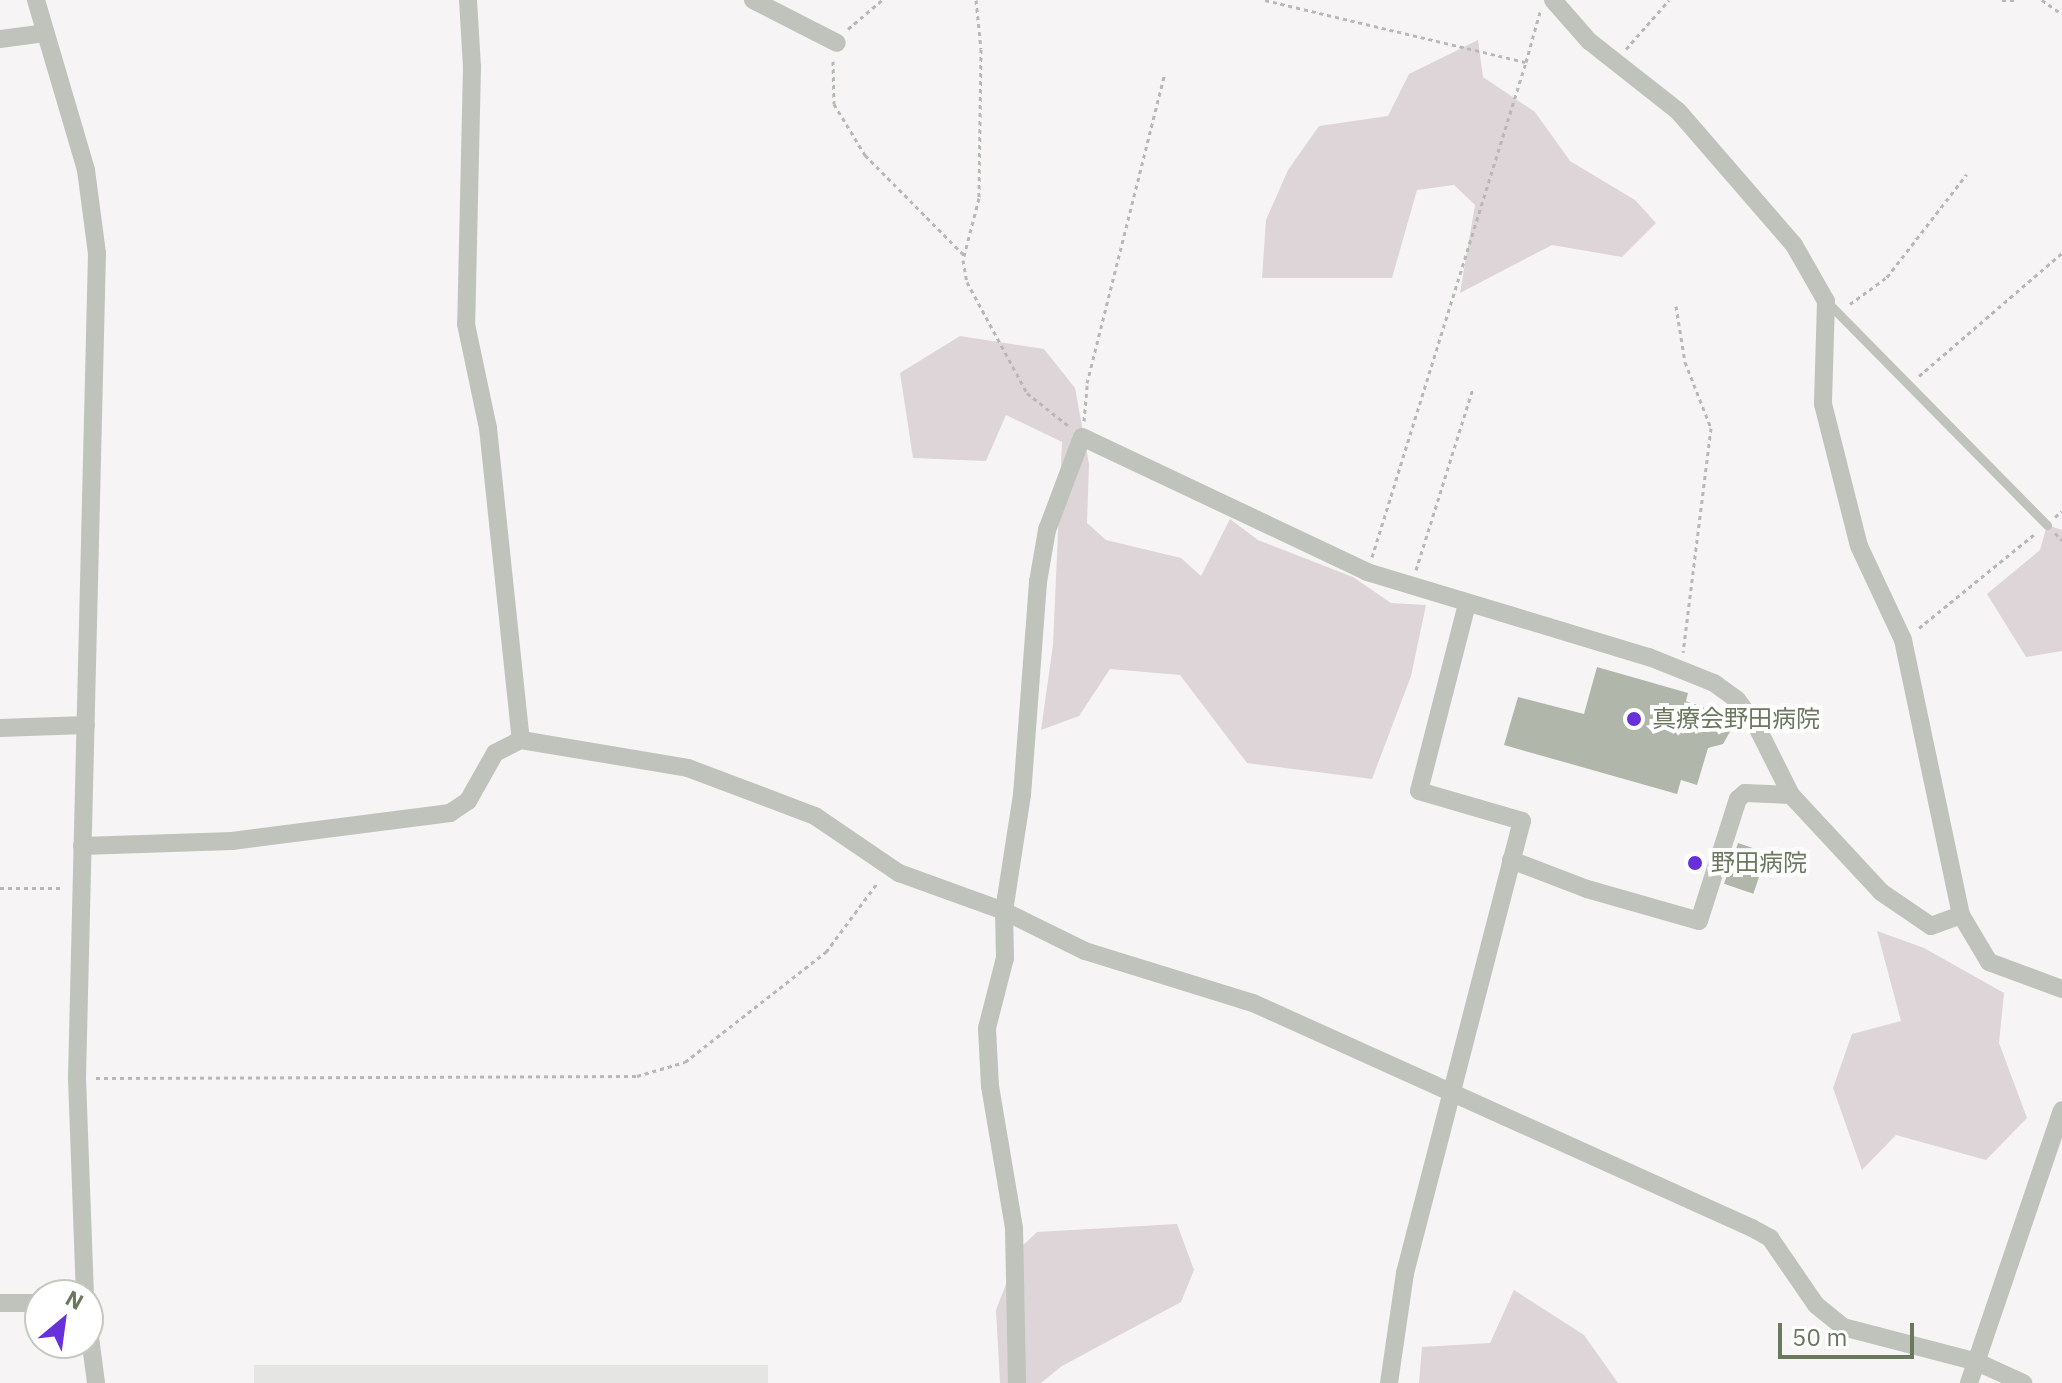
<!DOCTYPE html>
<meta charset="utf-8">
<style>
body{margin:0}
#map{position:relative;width:2062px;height:1383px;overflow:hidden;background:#f7f4f6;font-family:"IBM Plex Sans","Noto Sans JP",sans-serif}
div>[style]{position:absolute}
.built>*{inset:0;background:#e5e5e4;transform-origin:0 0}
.green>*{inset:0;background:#ddd5d7}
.building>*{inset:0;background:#b0b6a9;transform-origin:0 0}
.path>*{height:3px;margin-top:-1.5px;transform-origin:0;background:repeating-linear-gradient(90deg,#b7bab4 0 4px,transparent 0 8px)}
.service>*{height:9px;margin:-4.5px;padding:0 4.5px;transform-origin:4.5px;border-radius:4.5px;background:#bfc3bb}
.minor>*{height:18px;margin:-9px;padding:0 9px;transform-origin:9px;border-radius:9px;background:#bfc3bb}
.dots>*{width:22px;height:22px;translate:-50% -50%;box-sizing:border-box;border:4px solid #fff;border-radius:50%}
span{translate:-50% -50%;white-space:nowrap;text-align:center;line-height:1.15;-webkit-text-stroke:8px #fff;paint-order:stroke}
.poi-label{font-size:24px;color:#6a785e}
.left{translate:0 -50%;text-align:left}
.north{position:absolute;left:24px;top:1279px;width:80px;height:80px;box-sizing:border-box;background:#fff;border:2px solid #c3c9bf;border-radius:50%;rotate:29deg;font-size:22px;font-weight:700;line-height:32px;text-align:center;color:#6a785e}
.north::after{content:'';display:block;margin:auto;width:28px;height:36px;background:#6830db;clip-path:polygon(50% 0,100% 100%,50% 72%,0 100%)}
.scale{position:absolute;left:1778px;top:1323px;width:136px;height:36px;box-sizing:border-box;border:4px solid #6a785e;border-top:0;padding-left:10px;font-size:24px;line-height:28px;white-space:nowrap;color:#6a785e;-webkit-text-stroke:6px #fff;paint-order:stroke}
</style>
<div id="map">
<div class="built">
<i style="left:254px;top:1365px;width:514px;height:18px"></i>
</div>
<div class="green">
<i style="clip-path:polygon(1478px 40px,1483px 77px,1535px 112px,1570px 161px,1635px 200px,1656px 223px,1622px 257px,1552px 245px,1460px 293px,1475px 205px,1454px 185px,1417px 190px,1392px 278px,1262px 278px,1266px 220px,1288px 170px,1319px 126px,1388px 116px,1409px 74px)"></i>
<i style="clip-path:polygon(960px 336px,1044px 349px,1075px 388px,1089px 464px,1087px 523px,1106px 540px,1181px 558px,1201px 576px,1230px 519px,1258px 540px,1353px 577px,1391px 603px,1426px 605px,1411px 676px,1372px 779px,1247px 763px,1180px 675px,1110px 669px,1079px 716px,1041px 730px,1053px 645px,1062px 442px,1006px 415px,986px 461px,913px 458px,900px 373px)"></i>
<i style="clip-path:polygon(2047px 525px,2062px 530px,2062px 651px,2026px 657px,1987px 594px,2040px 550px)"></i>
<i style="clip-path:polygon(1877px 931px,1924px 948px,2004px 993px,1999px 1043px,2027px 1118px,1986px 1160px,1896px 1135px,1862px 1170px,1833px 1088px,1852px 1034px,1901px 1021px)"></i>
<i style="clip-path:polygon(1177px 1224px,1194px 1270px,1181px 1302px,1062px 1366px,1041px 1383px,1000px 1383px,996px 1310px,1020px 1248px,1037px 1232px)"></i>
<i style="clip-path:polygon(1514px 1290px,1584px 1335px,1618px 1383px,1419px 1383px,1422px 1347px,1490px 1343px)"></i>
</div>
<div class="building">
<i style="clip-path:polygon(1597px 667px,1688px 693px,1686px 701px,1724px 715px,1731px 730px,1723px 744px,1708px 748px,1697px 785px,1681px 780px,1677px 794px,1504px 745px,1518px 697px,1584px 714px)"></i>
<i style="left:1738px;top:843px;width:31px;height:43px;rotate:19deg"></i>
</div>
<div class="path">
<i style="left:976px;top:0;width:49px;rotate:84.2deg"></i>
<i style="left:981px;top:49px;width:149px;rotate:90.8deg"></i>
<i style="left:979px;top:198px;width:64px;rotate:104.5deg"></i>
<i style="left:963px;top:260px;width:22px;rotate:80deg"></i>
<i style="left:967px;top:282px;width:126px;rotate:61.6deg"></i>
<i style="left:1027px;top:393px;width:55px;rotate:38.3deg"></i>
<i style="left:1265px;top:0;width:268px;rotate:13.4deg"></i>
<i style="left:1526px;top:62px;width:52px;rotate:-74.4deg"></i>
<i style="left:2002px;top:0;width:16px"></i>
<i style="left:2042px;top:0;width:24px;rotate:35deg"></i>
<i style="left:848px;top:29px;width:45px;rotate:-40.5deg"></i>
<i style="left:1626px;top:49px;width:65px;rotate:-48.7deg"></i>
<i style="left:833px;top:61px;width:43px;rotate:88.7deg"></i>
<i style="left:834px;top:104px;width:60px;rotate:58.7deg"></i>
<i style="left:865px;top:155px;width:141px;rotate:45.3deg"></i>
<i style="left:1850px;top:304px;width:46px;rotate:-36.1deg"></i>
<i style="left:1887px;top:277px;width:130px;rotate:-52.2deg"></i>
<i style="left:1676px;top:306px;width:57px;rotate:80.9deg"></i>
<i style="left:1685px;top:362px;width:71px;rotate:68.5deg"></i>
<i style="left:1711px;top:428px;width:226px;rotate:97.1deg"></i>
<i style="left:1919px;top:376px;width:189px;rotate:-40.7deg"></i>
<i style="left:1084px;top:421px;width:38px;rotate:-85deg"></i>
<i style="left:1087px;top:383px;width:317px;rotate:-75.9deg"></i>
<i style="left:2055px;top:517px;width:9px;rotate:-41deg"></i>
<i style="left:2055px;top:533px;width:10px;rotate:45deg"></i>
<i style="left:1372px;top:557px;width:518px;rotate:-72.72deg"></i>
<i style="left:1416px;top:570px;width:191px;rotate:-72.6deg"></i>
<i style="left:1919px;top:628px;width:152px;rotate:-39.1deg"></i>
<i style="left:0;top:888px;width:62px"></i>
<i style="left:96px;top:1078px;width:541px;rotate:-0.21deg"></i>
<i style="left:637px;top:1076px;width:50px;rotate:-16.3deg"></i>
<i style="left:685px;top:1062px;width:179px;rotate:-38deg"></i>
<i style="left:826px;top:952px;width:87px;rotate:-53.4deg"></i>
</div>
<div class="service">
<i style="left:1828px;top:303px;width:312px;rotate:45.4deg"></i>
</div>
<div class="minor">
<i style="left:36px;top:0;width:177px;rotate:73.6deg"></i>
<i style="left:86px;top:170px;width:84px;rotate:82.5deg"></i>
<i style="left:97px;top:253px;width:825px;rotate:91.39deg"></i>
<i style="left:77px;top:1078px;width:217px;rotate:87.9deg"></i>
<i style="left:468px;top:0;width:67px;rotate:86.6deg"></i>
<i style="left:472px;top:67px;width:257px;rotate:91.3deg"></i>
<i style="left:466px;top:324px;width:106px;rotate:78.1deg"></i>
<i style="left:488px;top:428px;width:314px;rotate:84deg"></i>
<i style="left:753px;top:0;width:94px;rotate:27.1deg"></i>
<i style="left:1553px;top:0;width:55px;rotate:48.7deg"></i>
<i style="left:1589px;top:41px;width:113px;rotate:38.2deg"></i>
<i style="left:1678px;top:111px;width:177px;rotate:49.1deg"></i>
<i style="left:1794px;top:245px;width:64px;rotate:60.3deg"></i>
<i style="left:1826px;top:301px;width:103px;rotate:91.7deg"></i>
<i style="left:1823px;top:404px;width:146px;rotate:75.8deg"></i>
<i style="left:1859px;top:546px;width:104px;rotate:64.9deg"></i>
<i style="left:1903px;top:640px;width:281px;rotate:78.1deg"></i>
<i style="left:1961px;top:915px;width:55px;rotate:59.2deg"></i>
<i style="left:1989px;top:962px;width:78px;rotate:20.3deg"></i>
<i style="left:0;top:39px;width:45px;rotate:-7.6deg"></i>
<i style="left:0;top:728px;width:86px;rotate:-2deg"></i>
<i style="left:82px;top:846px;width:150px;rotate:-1.9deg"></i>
<i style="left:232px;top:841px;width:220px;rotate:-7.3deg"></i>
<i style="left:450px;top:813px;width:22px;rotate:-34deg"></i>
<i style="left:468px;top:801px;width:55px;rotate:-60.6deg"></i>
<i style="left:495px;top:753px;width:29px;rotate:-27deg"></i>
<i style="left:521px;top:740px;width:169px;rotate:9.5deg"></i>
<i style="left:688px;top:768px;width:136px;rotate:20.7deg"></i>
<i style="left:815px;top:816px;width:102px;rotate:34.2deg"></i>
<i style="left:899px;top:873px;width:112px;rotate:19.9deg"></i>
<i style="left:1004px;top:911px;width:90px;rotate:26.3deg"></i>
<i style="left:1085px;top:951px;width:176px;rotate:17.2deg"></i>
<i style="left:1253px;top:1003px;width:547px;rotate:24.27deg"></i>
<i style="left:1752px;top:1228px;width:21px;rotate:29deg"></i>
<i style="left:1770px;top:1238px;width:81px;rotate:55.5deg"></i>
<i style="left:1816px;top:1305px;width:35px;rotate:39deg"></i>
<i style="left:1843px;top:1327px;width:138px;rotate:14.6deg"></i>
<i style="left:1977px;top:1362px;width:51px;rotate:24.5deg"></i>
<i style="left:1511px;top:860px;width:81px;rotate:20.9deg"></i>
<i style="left:1587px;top:889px;width:116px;rotate:15.9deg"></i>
<i style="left:1699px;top:921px;width:128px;rotate:-72.3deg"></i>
<i style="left:1738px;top:799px;width:9px;rotate:-41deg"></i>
<i style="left:1745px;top:793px;width:46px;rotate:2.5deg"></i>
<i style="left:0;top:1303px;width:40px"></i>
<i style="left:88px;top:1322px;width:62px;rotate:82.5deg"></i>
<i style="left:1017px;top:1383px;width:155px;rotate:-91.1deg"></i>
<i style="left:1014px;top:1228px;width:144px;rotate:-99.6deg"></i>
<i style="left:990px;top:1086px;width:58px;rotate:-93deg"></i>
<i style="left:987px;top:1028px;width:72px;rotate:-75.6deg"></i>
<i style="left:1005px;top:958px;width:47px;rotate:-91.2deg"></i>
<i style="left:1004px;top:911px;width:117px;rotate:-81.2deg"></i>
<i style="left:1022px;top:795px;width:214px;rotate:-85.7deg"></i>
<i style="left:1038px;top:582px;width:53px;rotate:-80.2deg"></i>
<i style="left:1047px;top:530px;width:99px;rotate:-69.4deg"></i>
<i style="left:1082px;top:437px;width:315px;rotate:25.3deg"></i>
<i style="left:1367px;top:572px;width:295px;rotate:16.8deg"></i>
<i style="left:1649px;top:657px;width:70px;rotate:21.8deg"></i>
<i style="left:1714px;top:683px;width:29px;rotate:36deg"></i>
<i style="left:1737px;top:700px;width:34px;rotate:53deg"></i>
<i style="left:1757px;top:727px;width:76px;rotate:63.4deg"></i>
<i style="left:1791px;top:795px;width:132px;rotate:47.1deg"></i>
<i style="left:1881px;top:892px;width:60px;rotate:34.2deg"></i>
<i style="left:1931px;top:926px;width:32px;rotate:-20deg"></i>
<i style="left:1389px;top:1383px;width:111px;rotate:-81.7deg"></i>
<i style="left:1405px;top:1273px;width:467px;rotate:-75.5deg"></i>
<i style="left:1522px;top:821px;width:107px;rotate:-163.8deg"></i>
<i style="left:1419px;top:791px;width:193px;rotate:-75.6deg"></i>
<i style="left:1969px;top:1383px;width:288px;rotate:-71.2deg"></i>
</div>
<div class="dots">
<i style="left:1634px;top:719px;background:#6830db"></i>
<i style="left:1695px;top:863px;background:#6830db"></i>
</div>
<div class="poi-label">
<span class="left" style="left:1652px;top:719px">真療会野田病院</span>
<span class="left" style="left:1711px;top:863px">野田病院</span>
</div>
<div class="north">N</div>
<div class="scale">50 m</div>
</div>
